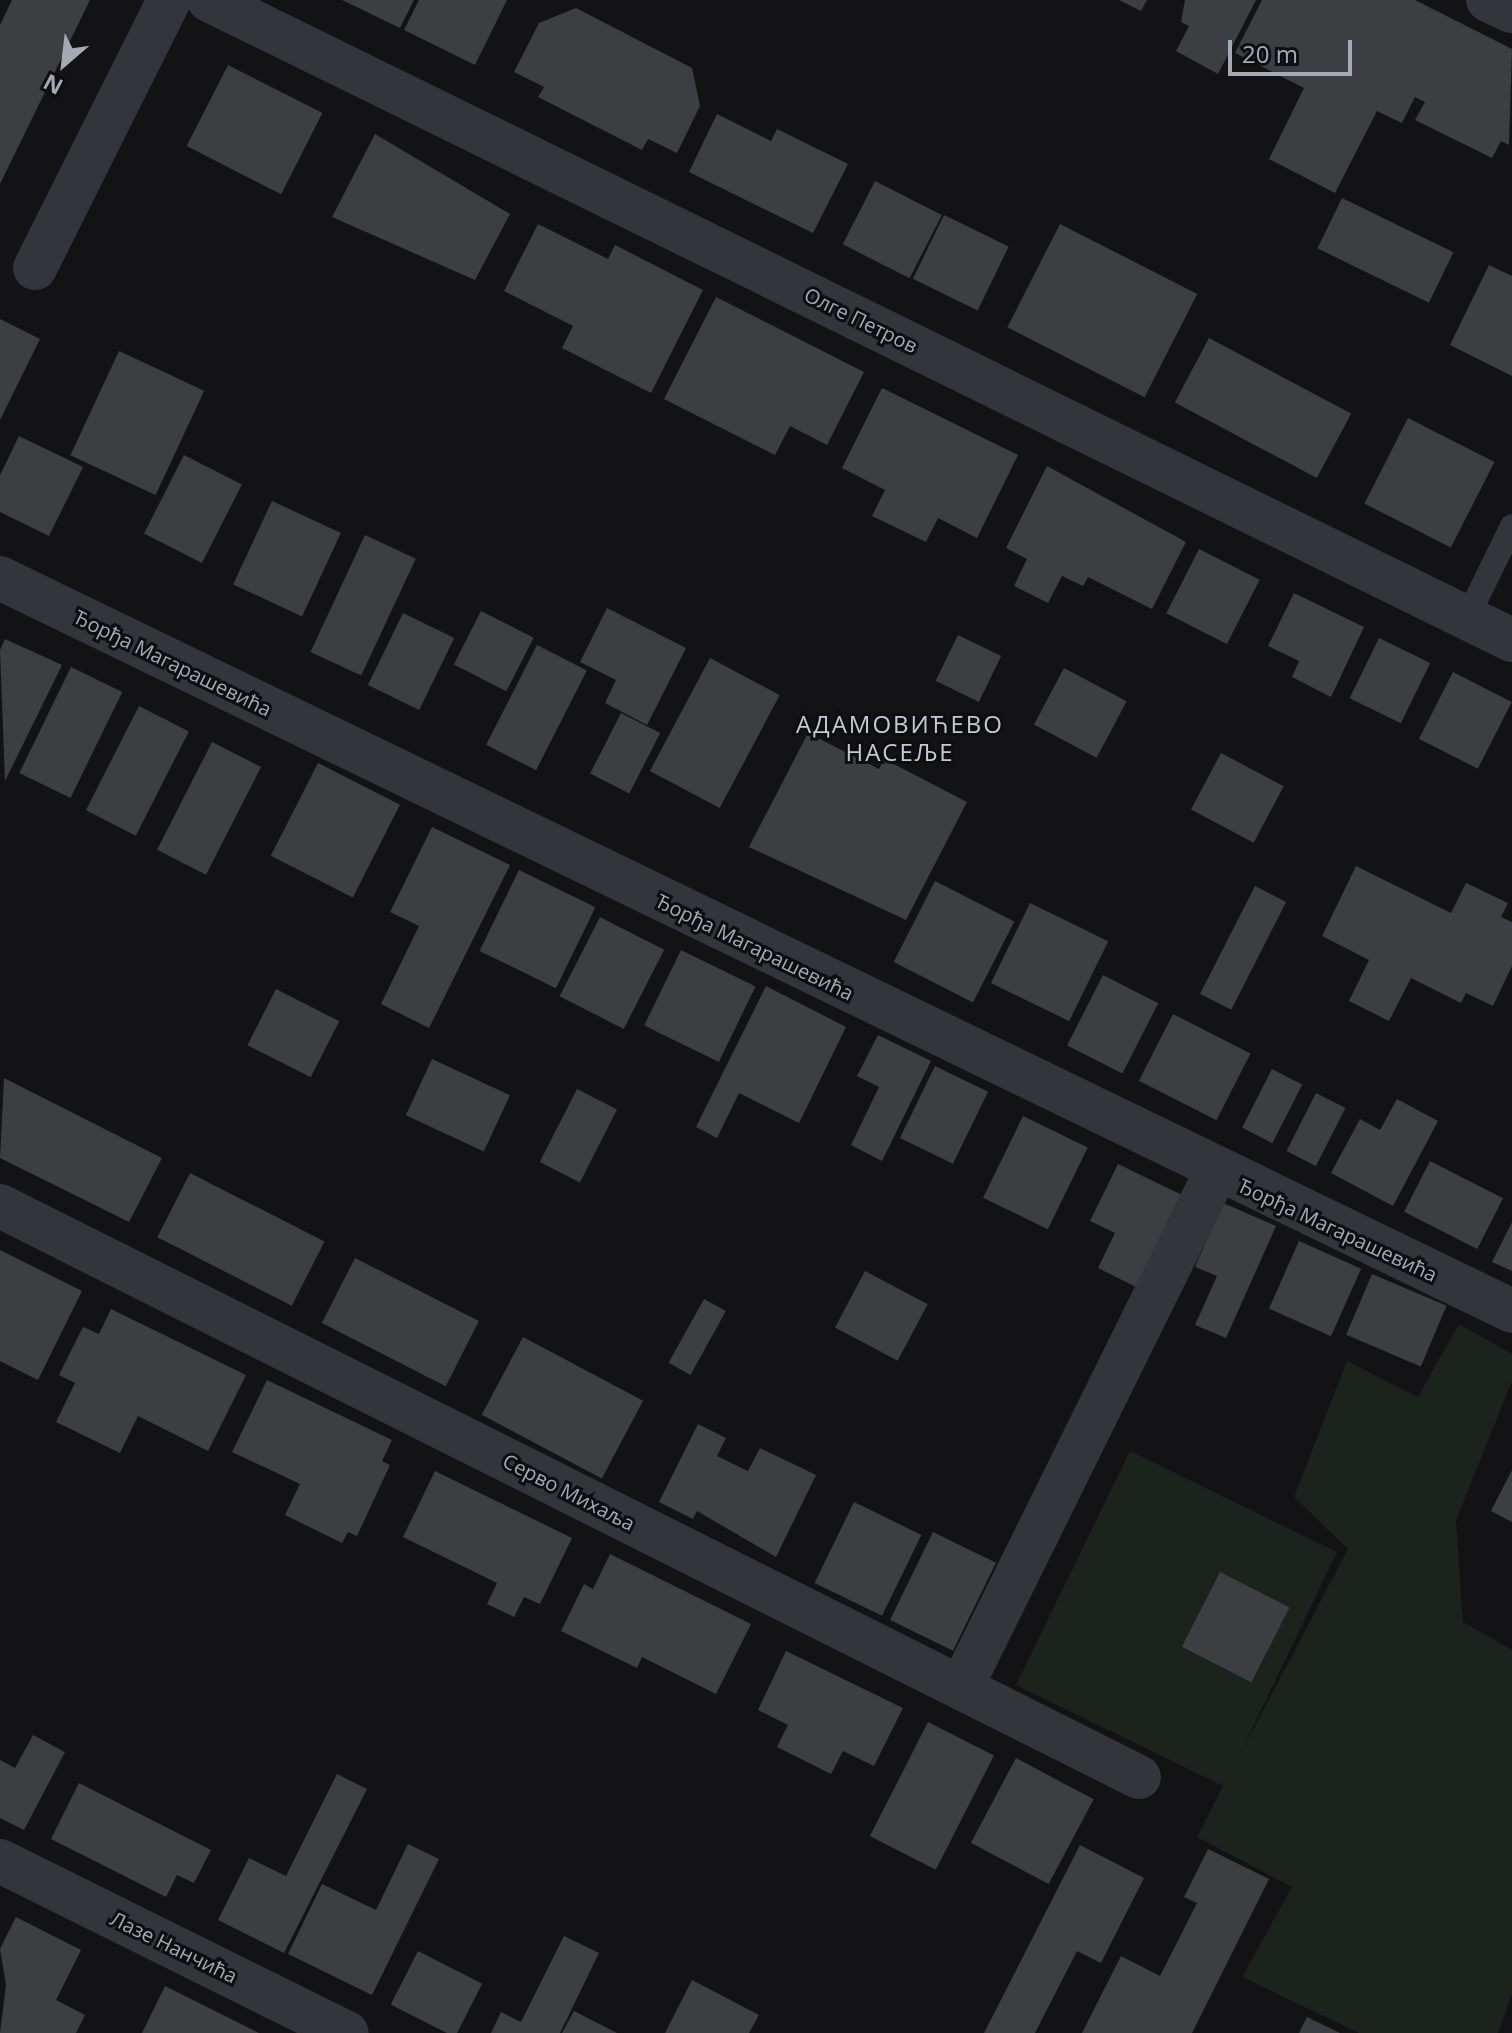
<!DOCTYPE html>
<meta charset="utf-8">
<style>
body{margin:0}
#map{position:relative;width:1512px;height:2033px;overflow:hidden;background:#131315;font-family:"Open Sans",sans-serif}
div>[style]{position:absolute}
.green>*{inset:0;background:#1b231c}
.building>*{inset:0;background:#3d3e42;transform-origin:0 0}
.lane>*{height:24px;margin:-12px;padding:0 12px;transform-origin:12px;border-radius:12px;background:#34353a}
.street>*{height:44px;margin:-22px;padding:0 22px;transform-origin:22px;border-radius:22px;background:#34353a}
span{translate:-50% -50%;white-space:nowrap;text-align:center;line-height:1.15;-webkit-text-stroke:6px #0e0e10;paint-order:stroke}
.street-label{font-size:20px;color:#a4a9b6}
.quarter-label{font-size:24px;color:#c5c8d2;letter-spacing:2px}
.north{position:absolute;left:24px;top:24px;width:80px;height:80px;-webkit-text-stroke:6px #0e0e10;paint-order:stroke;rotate:208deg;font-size:22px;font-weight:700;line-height:32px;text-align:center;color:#a4a9b6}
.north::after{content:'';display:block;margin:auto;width:28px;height:36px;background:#a4a9b6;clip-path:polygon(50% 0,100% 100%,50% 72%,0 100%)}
.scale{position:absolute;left:1228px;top:40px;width:124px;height:36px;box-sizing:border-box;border:4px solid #a4a9b6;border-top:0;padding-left:10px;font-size:24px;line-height:28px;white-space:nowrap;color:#a4a9b6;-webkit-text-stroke:6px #0e0e10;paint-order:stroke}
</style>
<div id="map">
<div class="green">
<i style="clip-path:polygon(1459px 1324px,1512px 1354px,1512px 1381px,1456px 1520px,1463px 1622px,1512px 1650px,1512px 1994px,1498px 2033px,1359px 2033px,1242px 1977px,1292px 1887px,1197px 1837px,1223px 1786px,1016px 1685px,1130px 1451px,1337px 1552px,1239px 1756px,1348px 1549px,1294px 1497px,1347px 1361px,1418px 1397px)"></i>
</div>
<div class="building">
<i style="clip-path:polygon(12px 0,90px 0,0 184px,0 25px)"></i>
<i style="clip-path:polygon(342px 0,414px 0,400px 28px)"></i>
<i style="clip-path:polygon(419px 0,507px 0,475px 65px,404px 30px)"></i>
<i style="clip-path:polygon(1119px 0,1147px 0,1141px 11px)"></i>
<i style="clip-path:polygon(1185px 0,1256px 0,1218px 74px,1176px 51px,1189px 26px,1181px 22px)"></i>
<i style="clip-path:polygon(1262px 0,1415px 0,1512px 49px,1509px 145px,1501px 141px,1492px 158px,1415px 120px,1425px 102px,1415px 97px,1402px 123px,1377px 111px,1335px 193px,1269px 159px,1304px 88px,1235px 53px)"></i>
<i style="clip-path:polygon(576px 8px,692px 68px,700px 106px,677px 153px,648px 139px,642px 150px,538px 97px,544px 87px,514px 72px,539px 23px)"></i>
<i style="left:228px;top:65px;width:106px;height:91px;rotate:27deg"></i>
<i style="clip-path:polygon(717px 114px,771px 141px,777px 129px,848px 164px,813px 233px,689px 172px)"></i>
<i style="clip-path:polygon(375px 134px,510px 214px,475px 280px,332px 217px)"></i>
<i style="left:875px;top:181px;width:75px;height:71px;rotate:27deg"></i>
<i style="left:1342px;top:198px;width:124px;height:56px;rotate:26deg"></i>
<i style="left:944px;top:215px;width:72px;height:71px;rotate:26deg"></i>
<i style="clip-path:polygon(538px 224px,608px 259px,615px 245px,703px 290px,651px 393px,562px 348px,573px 326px,504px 291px)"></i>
<i style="left:1060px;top:224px;width:154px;height:116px;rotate:27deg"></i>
<i style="clip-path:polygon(1489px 265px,1512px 276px,1512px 376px,1450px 345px)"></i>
<i style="clip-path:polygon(716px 297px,864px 372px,827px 445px,790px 426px,775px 455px,664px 399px)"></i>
<i style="clip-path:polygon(0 319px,40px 339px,0 420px)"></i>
<i style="left:1209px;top:338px;width:161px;height:73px;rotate:28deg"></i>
<i style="left:119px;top:351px;width:94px;height:115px;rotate:25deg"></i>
<i style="clip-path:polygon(882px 388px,1018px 455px,977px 538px,938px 518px,926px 542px,872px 516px,885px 490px,842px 468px)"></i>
<i style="left:1408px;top:418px;width:97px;height:96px;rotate:27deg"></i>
<i style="clip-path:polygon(19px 436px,83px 467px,49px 536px,0 512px,0 475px)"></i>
<i style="left:184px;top:455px;width:65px;height:88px;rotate:27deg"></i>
<i style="clip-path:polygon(1047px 466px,1186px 542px,1152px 609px,1088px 577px,1083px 586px,1062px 576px,1048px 603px,1014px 586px,1027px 559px,1006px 548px)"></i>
<i style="left:272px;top:501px;width:76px;height:92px;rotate:25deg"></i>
<i style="left:365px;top:535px;width:56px;height:129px;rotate:25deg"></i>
<i style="left:1199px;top:549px;width:68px;height:72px;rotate:27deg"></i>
<i style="clip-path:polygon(1294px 593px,1364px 627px,1331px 697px,1292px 677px,1299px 661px,1268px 646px)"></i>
<i style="clip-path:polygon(607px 608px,686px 648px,647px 725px,605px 703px,616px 680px,580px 662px)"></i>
<i style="left:481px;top:611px;width:59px;height:60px;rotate:27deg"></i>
<i style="left:403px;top:613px;width:57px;height:80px;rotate:26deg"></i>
<i style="left:958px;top:635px;width:48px;height:51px;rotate:26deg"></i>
<i style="left:1379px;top:638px;width:57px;height:67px;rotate:26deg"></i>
<i style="clip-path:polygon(5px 639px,62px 665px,5px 781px,0 650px)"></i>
<i style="left:537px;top:645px;width:56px;height:112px;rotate:27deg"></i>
<i style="left:710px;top:658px;width:79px;height:128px;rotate:28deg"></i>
<i style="left:71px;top:667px;width:57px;height:118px;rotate:26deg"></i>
<i style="left:1064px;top:668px;width:71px;height:64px;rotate:28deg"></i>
<i style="left:1453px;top:672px;width:66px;height:75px;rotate:27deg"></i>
<i style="left:139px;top:706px;width:56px;height:117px;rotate:27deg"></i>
<i style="left:621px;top:713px;width:44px;height:68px;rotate:27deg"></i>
<i style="clip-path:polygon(808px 733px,879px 769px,884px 759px,967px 802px,906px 920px,749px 847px)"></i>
<i style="left:212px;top:742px;width:55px;height:121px;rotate:27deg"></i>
<i style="left:1221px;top:753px;width:71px;height:64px;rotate:28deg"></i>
<i style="left:318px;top:763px;width:92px;height:104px;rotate:27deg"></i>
<i style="clip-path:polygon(432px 827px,510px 865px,429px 1028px,381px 1004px,419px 926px,390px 912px)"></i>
<i style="clip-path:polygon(1356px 866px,1451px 913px,1466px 883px,1508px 903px,1501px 917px,1512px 922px,1512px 966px,1493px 1006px,1466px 993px,1461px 1003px,1411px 978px,1389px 1021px,1349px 1001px,1369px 960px,1322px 936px)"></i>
<i style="left:519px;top:870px;width:85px;height:90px;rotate:26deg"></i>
<i style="left:935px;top:881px;width:89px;height:91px;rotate:27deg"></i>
<i style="left:1255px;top:886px;width:35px;height:121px;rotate:27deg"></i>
<i style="left:1030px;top:903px;width:87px;height:89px;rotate:26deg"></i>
<i style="left:600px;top:917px;width:72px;height:89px;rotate:27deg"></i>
<i style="left:681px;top:950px;width:83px;height:84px;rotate:26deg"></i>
<i style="left:1103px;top:975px;width:62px;height:79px;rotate:27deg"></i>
<i style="clip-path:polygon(766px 986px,846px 1027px,799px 1123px,739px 1093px,717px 1138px,696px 1127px)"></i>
<i style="left:276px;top:989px;width:71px;height:63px;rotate:27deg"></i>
<i style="left:1173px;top:1014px;width:87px;height:75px;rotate:27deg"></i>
<i style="clip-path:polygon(878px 1035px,931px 1061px,882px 1161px,851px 1145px,879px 1087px,857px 1076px)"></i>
<i style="left:432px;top:1059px;width:86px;height:62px;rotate:25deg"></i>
<i style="left:935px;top:1066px;width:59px;height:80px;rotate:26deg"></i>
<i style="left:1272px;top:1069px;width:34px;height:66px;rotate:27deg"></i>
<i style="clip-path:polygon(4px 1078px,162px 1158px,129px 1222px,0 1158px)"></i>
<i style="left:577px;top:1089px;width:45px;height:82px;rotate:27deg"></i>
<i style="left:1316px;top:1093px;width:33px;height:65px;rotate:27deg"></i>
<i style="clip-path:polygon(1397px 1099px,1438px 1121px,1393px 1206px,1331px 1173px,1360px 1119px,1380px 1130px)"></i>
<i style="left:1023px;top:1116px;width:72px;height:91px;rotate:26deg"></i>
<i style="left:1430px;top:1161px;width:82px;height:57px;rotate:27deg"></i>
<i style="clip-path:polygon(1118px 1164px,1182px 1195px,1136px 1287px,1098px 1268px,1115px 1233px,1090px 1221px)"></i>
<i style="left:190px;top:1173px;width:151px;height:72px;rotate:27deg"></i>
<i style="clip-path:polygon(1223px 1203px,1276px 1226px,1226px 1338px,1195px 1325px,1217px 1276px,1195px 1267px)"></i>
<i style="clip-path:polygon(1512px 1222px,1512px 1271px,1492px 1262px)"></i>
<i style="left:1299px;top:1241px;width:68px;height:74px;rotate:24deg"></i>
<i style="clip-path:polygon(0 1250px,82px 1291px,38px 1380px,0 1361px)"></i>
<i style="left:355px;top:1258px;width:139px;height:73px;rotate:27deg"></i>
<i style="left:865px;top:1271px;width:71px;height:64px;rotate:28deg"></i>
<i style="left:1372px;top:1274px;width:81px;height:66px;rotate:23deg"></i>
<i style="left:704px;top:1299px;width:25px;height:73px;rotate:29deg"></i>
<i style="clip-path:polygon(111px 1309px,246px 1375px,208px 1451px,138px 1416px,120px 1453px,56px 1422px,75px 1383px,59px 1375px,83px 1327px,99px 1334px)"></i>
<i style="left:523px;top:1337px;width:136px;height:88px;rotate:28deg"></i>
<i style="clip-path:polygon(267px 1380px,392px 1440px,382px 1461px,390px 1465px,357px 1536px,348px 1532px,342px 1543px,285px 1515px,300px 1484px,232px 1452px)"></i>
<i style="clip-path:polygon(698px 1424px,726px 1438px,717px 1456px,748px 1471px,760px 1448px,816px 1475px,776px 1557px,697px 1511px,693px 1519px,659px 1502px)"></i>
<i style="clip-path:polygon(1512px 1470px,1512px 1522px,1491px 1511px)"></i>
<i style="clip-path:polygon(435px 1471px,572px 1538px,540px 1604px,524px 1597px,514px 1617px,487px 1604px,497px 1583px,403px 1537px)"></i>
<i style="left:854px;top:1502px;width:75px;height:90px;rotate:26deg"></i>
<i style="left:933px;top:1532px;width:70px;height:98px;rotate:26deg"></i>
<i style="clip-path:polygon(610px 1554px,751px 1624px,716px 1694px,642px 1657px,637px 1668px,561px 1631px,584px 1584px,593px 1589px)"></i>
<i style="left:1220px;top:1572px;width:78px;height:84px;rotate:27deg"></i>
<i style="clip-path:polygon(786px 1651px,903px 1708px,874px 1766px,843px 1751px,831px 1774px,777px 1747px,788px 1725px,758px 1710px)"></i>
<i style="left:928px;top:1722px;width:74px;height:128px;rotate:27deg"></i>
<i style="clip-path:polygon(33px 1735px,65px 1752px,24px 1830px,0 1818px,0 1760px,15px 1768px)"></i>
<i style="left:1016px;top:1758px;width:88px;height:96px;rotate:28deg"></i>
<i style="clip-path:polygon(337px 1774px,367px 1789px,284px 1953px,218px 1920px,249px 1858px,286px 1876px)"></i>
<i style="clip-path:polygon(79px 1783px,211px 1850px,194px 1883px,177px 1875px,166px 1897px,51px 1839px)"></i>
<i style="clip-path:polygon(408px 1844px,439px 1859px,372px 1995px,288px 1954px,322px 1884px,376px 1910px)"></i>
<i style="clip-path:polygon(1080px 1845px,1144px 1878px,1101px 1963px,1077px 1951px,1035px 2033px,984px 2033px)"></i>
<i style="clip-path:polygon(1208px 1849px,1269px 1879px,1192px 2033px,1082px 2033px,1121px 1956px,1160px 1976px,1197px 1903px,1184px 1897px)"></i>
<i style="clip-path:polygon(16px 1917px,81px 1950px,56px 2000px,85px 2015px,76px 2033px,0 2033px,6px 1985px,0 1949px)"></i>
<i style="clip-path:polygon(564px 1936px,599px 1953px,560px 2033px,491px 2033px,501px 2012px,521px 2022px)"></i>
<i style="left:418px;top:1951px;width:72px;height:60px;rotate:27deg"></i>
<i style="clip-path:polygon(692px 1980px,759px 2015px,749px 2033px,665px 2033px)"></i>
<i style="clip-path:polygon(165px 1986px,259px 2033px,142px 2033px)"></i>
<i style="clip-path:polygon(574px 2011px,617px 2033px,562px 2033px)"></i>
<i style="clip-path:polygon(1307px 2017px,1340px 2033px,1299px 2033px)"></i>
</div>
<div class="lane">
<i style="left:1467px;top:618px;width:102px;rotate:-63.9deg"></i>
</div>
<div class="street">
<i style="left:209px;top:0;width:1452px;rotate:26.16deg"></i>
<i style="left:1488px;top:0;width:26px;rotate:25deg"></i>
<i style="left:35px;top:268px;width:300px;rotate:-63.4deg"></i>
<i style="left:0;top:578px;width:1680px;rotate:25.86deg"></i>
<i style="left:0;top:1206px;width:1274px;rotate:26.63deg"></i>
<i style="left:961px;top:1688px;width:576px;rotate:-63.7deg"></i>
<i style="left:0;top:1861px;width:387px;rotate:26.4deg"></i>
</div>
<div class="street-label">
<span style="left:861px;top:320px;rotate:26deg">Олге Петров</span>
<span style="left:173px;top:663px;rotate:26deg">Ђорђа Магарашевића</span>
<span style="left:755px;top:947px;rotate:26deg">Ђорђа Магарашевића</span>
<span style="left:1338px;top:1230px;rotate:25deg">Ђорђа Магарашевића</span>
<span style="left:569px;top:1492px;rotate:27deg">Серво Михаља</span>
<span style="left:174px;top:1947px;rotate:26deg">Лазе Нанчића</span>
</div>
<div class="quarter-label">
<span style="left:900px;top:738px">АДАМОВИЋЕВО<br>НАСЕЉЕ</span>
</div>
<div class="north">N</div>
<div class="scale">20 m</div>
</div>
